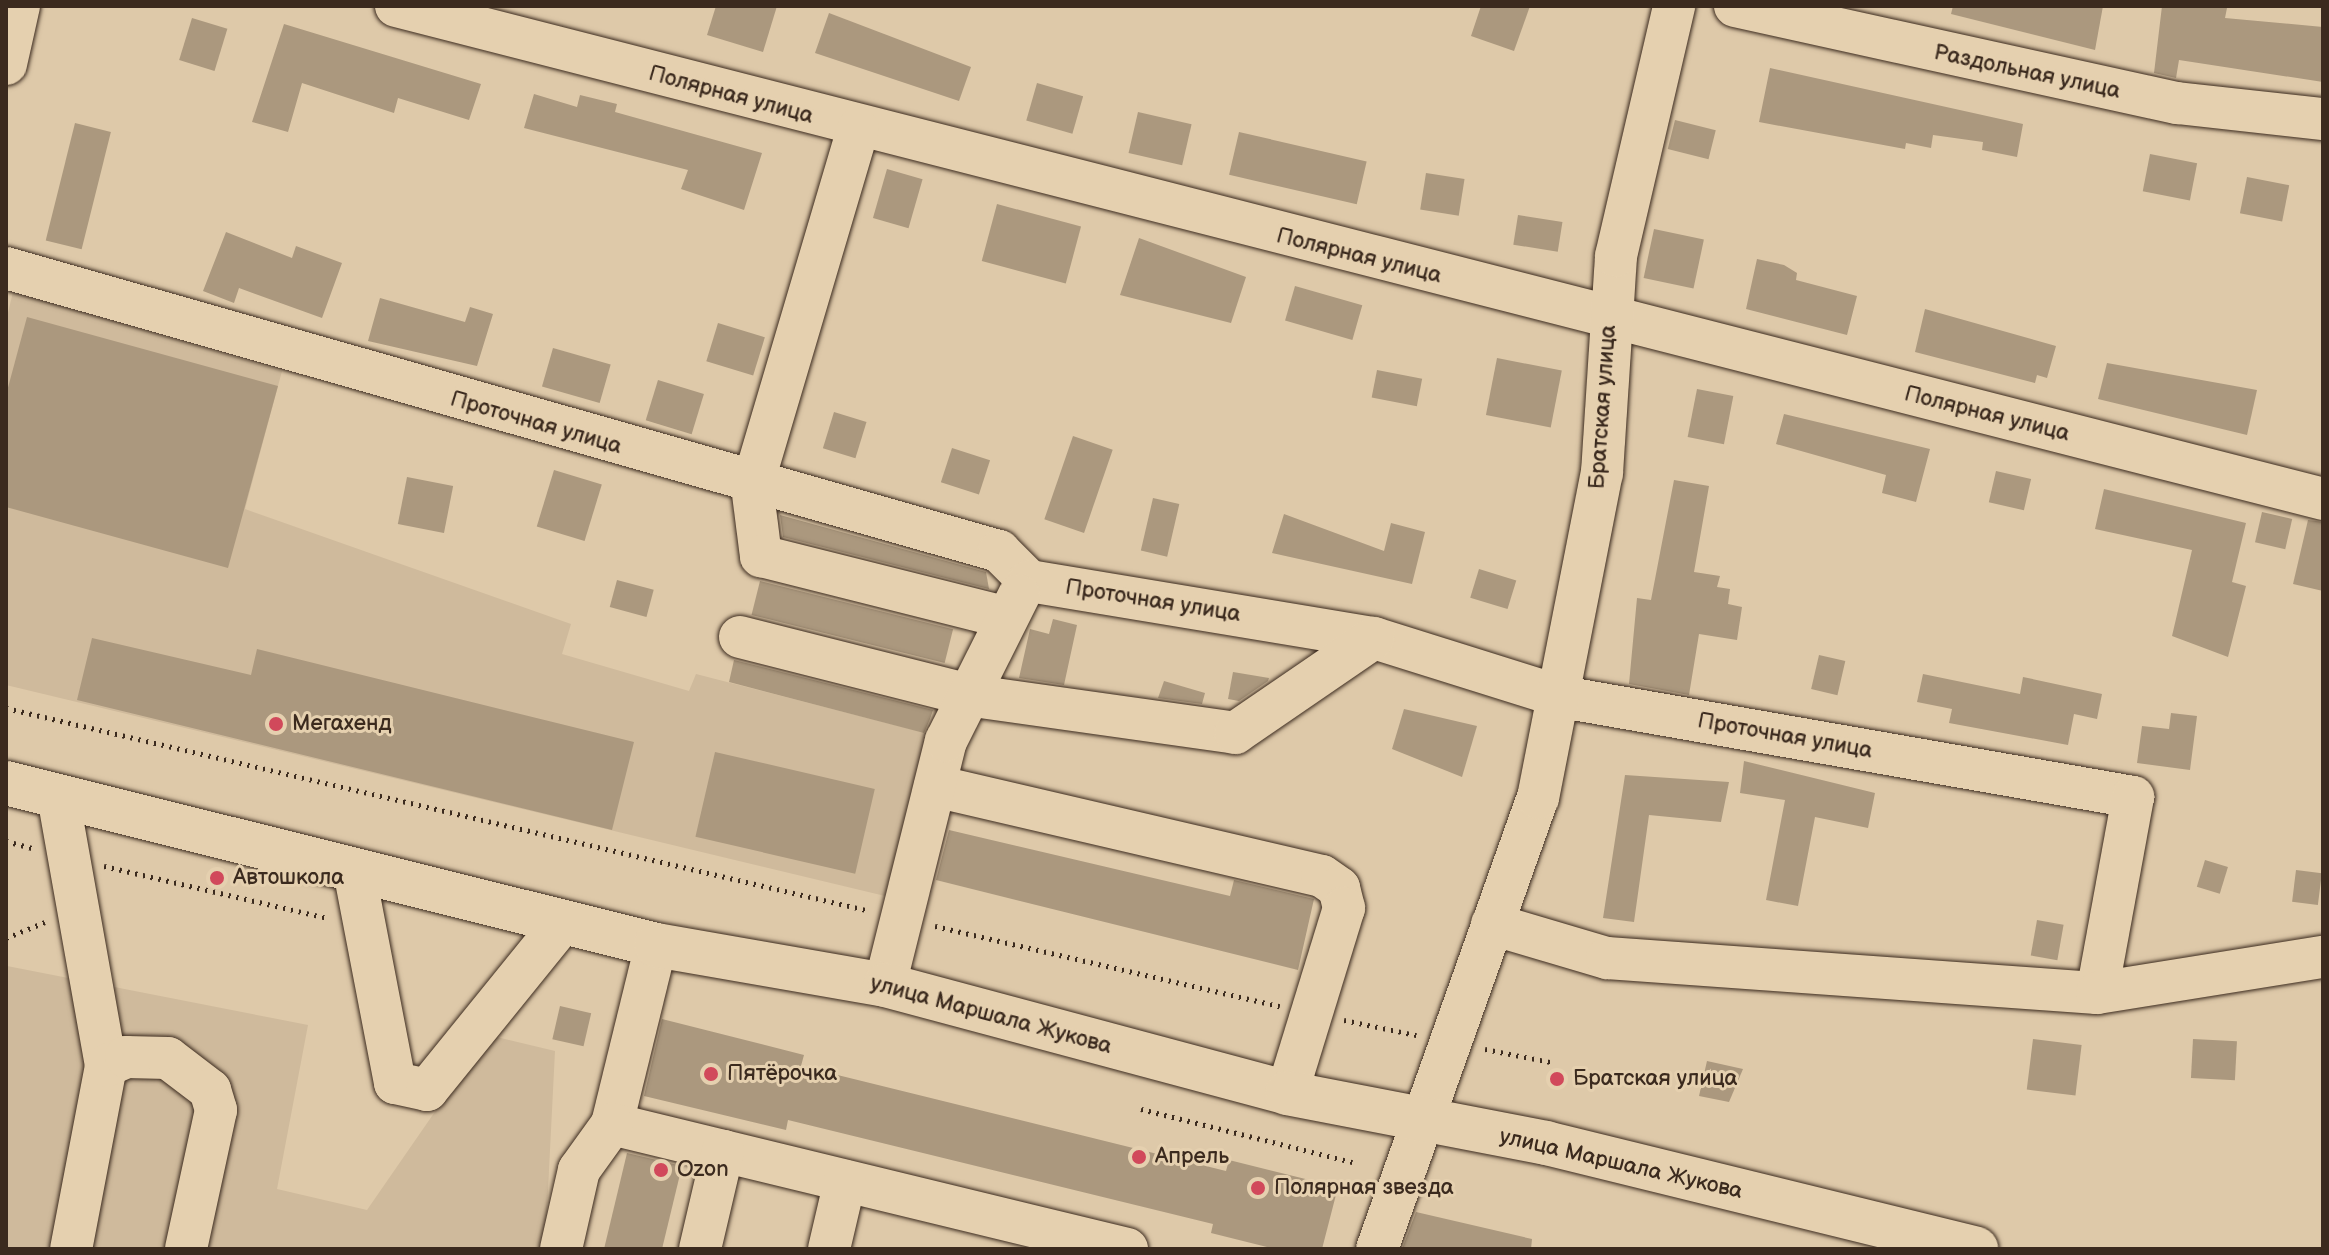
<!DOCTYPE html>
<meta charset="utf-8">
<style>
body{margin:0}
#map{position:relative;width:2329px;height:1255px;overflow:hidden;background:#dec9a9;font-family:"Balsamiq Sans",sans-serif}
div>[style]{position:absolute}
.built>*{inset:0;background:#cfba9c}
.building>*{inset:0;background:#ab987e;transform-origin:0 0}
.path>*{height:5px;margin-top:-2.5px;transform-origin:0;background:repeating-linear-gradient(90deg,#3b2a1e 0 2px,transparent 0 8px)}
.roads{filter:drop-shadow(0 0 2px #3b2a1e) drop-shadow(0 0 2px #3b2a1e)}
.minor>*{height:42px;margin:-21px;padding:0 21px;transform-origin:21px;border-radius:21px;background:#e5d0af}
.major>*{height:44px;margin:-22px;padding:0 22px;transform-origin:22px;border-radius:22px;background:#e5d0af}
.dots>*{width:22px;height:22px;translate:-50% -50%;box-sizing:border-box;border:4px solid #e5d0af;border-radius:50%}
span{translate:-50% -50%;white-space:nowrap;text-align:center;line-height:1.15;-webkit-text-stroke:6px #e5d0af;paint-order:stroke}
.street-label{font-size:22px;color:#3b2a1e}
.poi-label{font-size:22px;color:#3b2a1e}
.left{translate:0 -50%;text-align:left}
.frame{position:absolute;inset:0;border:8px solid #3b2a1e;pointer-events:none}
</style>
<div id="map">
<div class="built">
<i style="clip-path:polygon(13px 292px,282px 371px,245px 509px,571px 624px,562px 654px,689px 691px,696px 674px,926px 733px,885px 896px,6px 685px,6px 321px)"></i>
<i style="clip-path:polygon(7px 966px,308px 1025px,277px 1189px,367px 1210px,488px 1035px,555px 1051px,545px 1249px,6px 1249px)"></i>
</div>
<div class="building">
<i style="clip-path:polygon(716px 6px,777px 6px,763px 52px,707px 35px)"></i>
<i style="clip-path:polygon(1481px 6px,1530px 6px,1514px 51px,1471px 36px)"></i>
<i style="clip-path:polygon(1953px 6px,2103px 6px,2095px 50px,1951px 14px)"></i>
<i style="clip-path:polygon(2162px 6px,2227px 8px,2225px 18px,2323px 27px,2323px 82px,2179px 60px,2176px 78px,2154px 73px)"></i>
<i style="clip-path:polygon(829px 13px,971px 67px,959px 101px,815px 53px)"></i>
<i style="left:192px;top:18px;width:37px;height:44px;rotate:17deg"></i>
<i style="clip-path:polygon(284px 24px,481px 84px,469px 120px,398px 98px,394px 113px,302px 83px,288px 132px,252px 122px)"></i>
<i style="clip-path:polygon(1770px 68px,2023px 124px,2017px 157px,1982px 150px,1983px 142px,1933px 135px,1931px 148px,1906px 143px,1905px 149px,1759px 122px)"></i>
<i style="left:1037px;top:83px;width:48px;height:39px;rotate:16deg"></i>
<i style="clip-path:polygon(534px 94px,577px 107px,580px 95px,617px 104px,615px 112px,762px 153px,744px 210px,681px 189px,688px 170px,524px 128px)"></i>
<i style="left:1138px;top:112px;width:55px;height:42px;rotate:13deg"></i>
<i style="left:1675px;top:120px;width:42px;height:30px;rotate:14deg"></i>
<i style="left:75px;top:123px;width:37px;height:121px;rotate:14deg"></i>
<i style="left:1239px;top:132px;width:131px;height:44px;rotate:13deg"></i>
<i style="left:2150px;top:154px;width:48px;height:38px;rotate:11deg"></i>
<i style="left:887px;top:169px;width:37px;height:51px;rotate:16deg"></i>
<i style="left:1426px;top:173px;width:39px;height:37px;rotate:9deg"></i>
<i style="left:2247px;top:177px;width:43px;height:37px;rotate:11deg"></i>
<i style="left:997px;top:204px;width:87px;height:59px;rotate:15deg"></i>
<i style="left:1518px;top:215px;width:45px;height:30px;rotate:9deg"></i>
<i style="left:1654px;top:229px;width:51px;height:50px;rotate:12deg"></i>
<i style="clip-path:polygon(226px 232px,292px 258px,296px 246px,342px 263px,322px 318px,239px 288px,234px 303px,203px 291px)"></i>
<i style="clip-path:polygon(1139px 238px,1246px 277px,1231px 323px,1120px 295px)"></i>
<i style="clip-path:polygon(1757px 259px,1784px 265px,1797px 273px,1796px 280px,1857px 296px,1847px 335px,1746px 309px)"></i>
<i style="left:1295px;top:286px;width:70px;height:36px;rotate:16deg"></i>
<i style="clip-path:polygon(380px 298px,465px 322px,470px 307px,493px 314px,477px 366px,368px 341px)"></i>
<i style="clip-path:polygon(1925px 309px,2056px 346px,2047px 378px,2037px 375px,2035px 383px,1915px 352px)"></i>
<i style="clip-path:polygon(27px 317px,278px 386px,228px 568px,6px 507px,6px 395px)"></i>
<i style="left:718px;top:323px;width:49px;height:40px;rotate:17deg"></i>
<i style="left:553px;top:348px;width:60px;height:40px;rotate:16deg"></i>
<i style="left:1497px;top:358px;width:66px;height:58px;rotate:11deg"></i>
<i style="clip-path:polygon(2107px 363px,2257px 390px,2247px 435px,2098px 399px)"></i>
<i style="left:1377px;top:370px;width:46px;height:28px;rotate:11deg"></i>
<i style="left:658px;top:380px;width:48px;height:42px;rotate:17deg"></i>
<i style="left:1697px;top:389px;width:37px;height:49px;rotate:11deg"></i>
<i style="left:834px;top:412px;width:34px;height:38px;rotate:17deg"></i>
<i style="clip-path:polygon(1784px 414px,1930px 449px,1916px 502px,1882px 493px,1886px 475px,1776px 444px)"></i>
<i style="left:1073px;top:436px;width:42px;height:88px;rotate:19deg"></i>
<i style="left:952px;top:448px;width:40px;height:36px;rotate:18deg"></i>
<i style="left:554px;top:470px;width:50px;height:59px;rotate:17deg"></i>
<i style="left:1996px;top:471px;width:36px;height:32px;rotate:13deg"></i>
<i style="left:407px;top:477px;width:47px;height:48px;rotate:11deg"></i>
<i style="clip-path:polygon(1674px 480px,1709px 486px,1694px 572px,1720px 576px,1717px 587px,1730px 589px,1728px 604px,1742px 607px,1737px 640px,1699px 634px,1689px 695px,1629px 684px,1637px 598px,1651px 600px)"></i>
<i style="clip-path:polygon(2104px 489px,2246px 523px,2232px 582px,2246px 586px,2228px 657px,2172px 636px,2192px 550px,2095px 529px)"></i>
<i style="left:1153px;top:498px;width:27px;height:54px;rotate:13deg"></i>
<i style="left:2262px;top:512px;width:31px;height:31px;rotate:13deg"></i>
<i style="clip-path:polygon(1284px 514px,1384px 551px,1391px 523px,1425px 532px,1412px 584px,1272px 553px)"></i>
<i style="clip-path:polygon(780px 515px,986px 572px,989px 589px,783px 537px)"></i>
<i style="clip-path:polygon(2308px 520px,2323px 522px,2323px 591px,2293px 584px)"></i>
<i style="left:1479px;top:569px;width:39px;height:30px;rotate:17deg"></i>
<i style="left:617px;top:580px;width:38px;height:28px;rotate:15deg"></i>
<i style="left:760px;top:581px;width:199px;height:35px;rotate:14deg"></i>
<i style="clip-path:polygon(1053px 619px,1077px 625px,1064px 685px,1019px 678px,1030px 629px,1049px 634px)"></i>
<i style="clip-path:polygon(92px 638px,251px 675px,257px 649px,634px 742px,612px 830px,77px 700px)"></i>
<i style="left:1819px;top:655px;width:27px;height:35px;rotate:13deg"></i>
<i style="clip-path:polygon(734px 660px,933px 710px,930px 719px,924px 733px,729px 682px)"></i>
<i style="clip-path:polygon(1233px 672px,1269px 678px,1268px 681px,1239px 701px,1228px 699px)"></i>
<i style="clip-path:polygon(1923px 674px,2020px 694px,2023px 677px,2102px 694px,2097px 719px,2074px 714px,2068px 745px,1949px 723px,1952px 709px,1917px 702px)"></i>
<i style="clip-path:polygon(1164px 681px,1205px 693px,1202px 704px,1158px 698px)"></i>
<i style="clip-path:polygon(1404px 709px,1477px 726px,1462px 777px,1392px 749px)"></i>
<i style="clip-path:polygon(2171px 713px,2197px 716px,2190px 770px,2137px 763px,2142px 726px,2169px 729px)"></i>
<i style="left:715px;top:752px;width:164px;height:87px;rotate:13deg"></i>
<i style="clip-path:polygon(1744px 761px,1875px 793px,1868px 828px,1815px 817px,1798px 906px,1766px 900px,1785px 800px,1740px 793px)"></i>
<i style="clip-path:polygon(1625px 775px,1729px 782px,1721px 822px,1649px 815px,1634px 922px,1603px 918px)"></i>
<i style="clip-path:polygon(949px 830px,1230px 896px,1234px 880px,1314px 899px,1298px 970px,936px 880px)"></i>
<i style="left:2205px;top:860px;width:24px;height:28px;rotate:17deg"></i>
<i style="left:2296px;top:870px;width:26px;height:32px;rotate:7deg"></i>
<i style="left:2037px;top:920px;width:27px;height:36px;rotate:10deg"></i>
<i style="left:560px;top:1006px;width:32px;height:34px;rotate:13deg"></i>
<i style="clip-path:polygon(662px 1019px,804px 1055px,801px 1066px,1226px 1171px,1229px 1160px,1338px 1187px,1322px 1249px,1275px 1249px,1211px 1233px,1213px 1224px,788px 1120px,786px 1130px,644px 1096px)"></i>
<i style="left:2033px;top:1039px;width:49px;height:51px;rotate:7deg"></i>
<i style="left:2193px;top:1039px;width:44px;height:39px;rotate:3deg"></i>
<i style="clip-path:polygon(1707px 1061px,1743px 1069px,1729px 1102px,1699px 1096px)"></i>
<i style="clip-path:polygon(627px 1153px,682px 1166px,662px 1249px,604px 1249px)"></i>
<i style="clip-path:polygon(1416px 1212px,1532px 1239px,1531px 1249px,1402px 1249px)"></i>
</div>
<div class="path">
<i style="left:6px;top:708px;width:883px;rotate:13.22deg"></i>
<i style="left:6px;top:841px;width:27px;rotate:15deg"></i>
<i style="left:104px;top:866px;width:230px;rotate:13.1deg"></i>
<i style="left:935px;top:926px;width:354px;rotate:13.1deg"></i>
<i style="left:6px;top:938px;width:42px;rotate:-22.3deg"></i>
<i style="left:1344px;top:1020px;width:74px;rotate:11.8deg"></i>
<i style="left:1485px;top:1049px;width:71px;rotate:11.3deg"></i>
<i style="left:1141px;top:1109px;width:218px;rotate:14.1deg"></i>
</div>
<div class="roads">
<div class="minor">
<i style="left:396px;top:6px;width:1989px;rotate:14.35deg"></i>
<i style="left:1735px;top:6px;width:453px;rotate:12.4deg"></i>
<i style="left:2177px;top:103px;width:147px;rotate:6.3deg"></i>
<i style="left:6px;top:64px;width:59px;rotate:-77.4deg"></i>
<i style="left:858px;top:129px;width:372px;rotate:106.5deg"></i>
<i style="left:752px;top:486px;width:71px;rotate:82.7deg"></i>
<i style="left:761px;top:556px;width:251px;rotate:14.1deg"></i>
<i style="left:6px;top:268px;width:1033px;rotate:15.91deg"></i>
<i style="left:999px;top:551px;width:42px;rotate:45deg"></i>
<i style="left:1029px;top:581px;width:350px;rotate:9.4deg"></i>
<i style="left:1374px;top:638px;width:197px;rotate:17.4deg"></i>
<i style="left:1562px;top:697px;width:580px;rotate:9.93deg"></i>
<i style="left:2133px;top:797px;width:199px;rotate:100.4deg"></i>
<i style="left:740px;top:637px;width:240px;rotate:14.2deg"></i>
<i style="left:973px;top:696px;width:265px;rotate:8deg"></i>
<i style="left:1235px;top:733px;width:168px;rotate:-34.4deg"></i>
<i style="left:935px;top:786px;width:397px;rotate:13.1deg"></i>
<i style="left:1322px;top:876px;width:21px;rotate:35deg"></i>
<i style="left:1339px;top:888px;width:21px;rotate:76deg"></i>
<i style="left:1344px;top:908px;width:194px;rotate:107.1deg"></i>
<i style="left:58px;top:796px;width:274px;rotate:79.9deg"></i>
<i style="left:106px;top:1066px;width:186px;rotate:100.8deg"></i>
<i style="left:354px;top:870px;width:217px;rotate:79.1deg"></i>
<i style="left:395px;top:1083px;width:33px;rotate:12deg"></i>
<i style="left:427px;top:1090px;width:216px;rotate:-51deg"></i>
<i style="left:1492px;top:924px;width:120px;rotate:16.5deg"></i>
<i style="left:1607px;top:958px;width:491px;rotate:4.1deg"></i>
<i style="left:2097px;top:993px;width:229px;rotate:-9.1deg"></i>
<i style="left:656px;top:945px;width:184px;rotate:103.8deg"></i>
<i style="left:612px;top:1124px;width:530px;rotate:13.64deg"></i>
<i style="left:885px;top:985px;width:252px;rotate:-76deg"></i>
<i style="left:946px;top:741px;width:163px;rotate:-63.4deg"></i>
<i style="left:106px;top:1066px;width:22px;rotate:-24deg"></i>
<i style="left:126px;top:1057px;width:42px;rotate:1.4deg"></i>
<i style="left:168px;top:1058px;width:53px;rotate:37.3deg"></i>
<i style="left:210px;top:1090px;width:21px;rotate:73deg"></i>
<i style="left:216px;top:1110px;width:142px;rotate:102.2deg"></i>
<i style="left:561px;top:1249px;width:81px;rotate:-77.2deg"></i>
<i style="left:579px;top:1170px;width:57px;rotate:-54.3deg"></i>
<i style="left:700px;top:1249px;width:101px;rotate:-76.8deg"></i>
<i style="left:829px;top:1249px;width:70px;rotate:-76.8deg"></i>
<i style="left:1377px;top:1249px;width:479px;rotate:-70.4deg"></i>
<i style="left:1538px;top:798px;width:331px;rotate:-78.9deg"></i>
<i style="left:1602px;top:473px;width:217px;rotate:-86.3deg"></i>
<i style="left:1616px;top:256px;width:257px;rotate:-76.9deg"></i>
</div>
<div class="major">
<i style="left:6px;top:783px;width:670px;rotate:13.99deg"></i>
<i style="left:656px;top:945px;width:232px;rotate:9.9deg"></i>
<i style="left:885px;top:985px;width:416px;rotate:15deg"></i>
<i style="left:1287px;top:1093px;width:264px;rotate:10.9deg"></i>
<i style="left:1546px;top:1143px;width:443px;rotate:13.8deg"></i>
</div>
</div>
<div class="dots">
<i style="left:276px;top:724px;background:#d1495b"></i>
<i style="left:217px;top:878px;background:#d1495b"></i>
<i style="left:711px;top:1074px;background:#d1495b"></i>
<i style="left:1557px;top:1079px;background:#d1495b"></i>
<i style="left:1139px;top:1157px;background:#d1495b"></i>
<i style="left:661px;top:1170px;background:#d1495b"></i>
<i style="left:1258px;top:1188px;background:#d1495b"></i>
</div>
<div class="street-label">
<span style="left:2027px;top:72px;rotate:12deg">Раздольная улица</span>
<span style="left:731px;top:95px;rotate:15deg">Полярная улица</span>
<span style="left:1359px;top:256px;rotate:14deg">Полярная улица</span>
<span style="left:1603px;top:407px;rotate:-86deg">Братская улица</span>
<span style="left:1987px;top:414px;rotate:14deg">Полярная улица</span>
<span style="left:536px;top:423px;rotate:16deg">Проточная улица</span>
<span style="left:1153px;top:601px;rotate:9deg">Проточная улица</span>
<span style="left:1785px;top:736px;rotate:10deg">Проточная улица</span>
<span style="left:991px;top:1015px;rotate:15deg">улица Маршала Жукова</span>
<span style="left:1621px;top:1164px;rotate:13deg">улица Маршала Жукова</span>
</div>
<div class="poi-label">
<span class="left" style="left:292px;top:724px">Мегахенд</span>
<span class="left" style="left:233px;top:878px">Автошкола</span>
<span class="left" style="left:727px;top:1074px">Пятёрочка</span>
<span class="left" style="left:1573px;top:1079px">Братская улица</span>
<span class="left" style="left:1155px;top:1157px">Апрель</span>
<span class="left" style="left:677px;top:1170px">Ozon</span>
<span class="left" style="left:1274px;top:1188px">Полярная звезда</span>
</div>
<div class="frame"></div>
</div>
